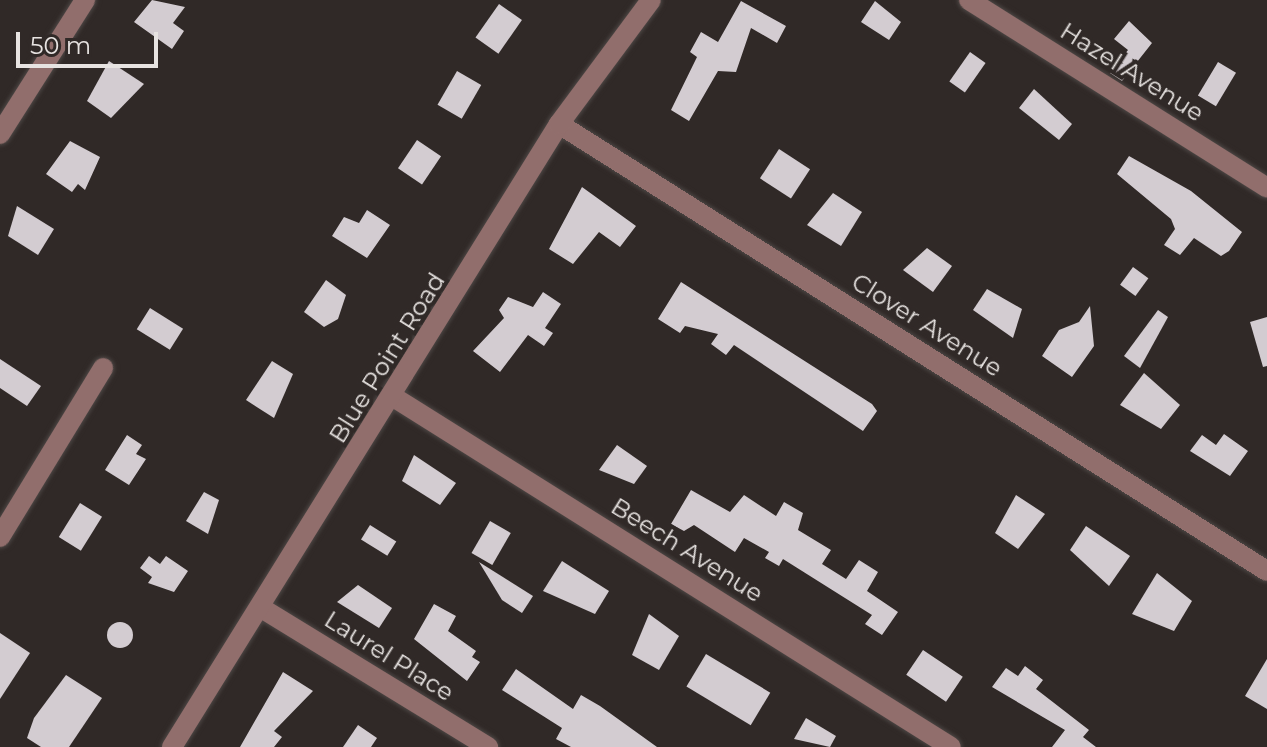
<!DOCTYPE html>
<style>
body{margin:0}
#map{position:relative;width:1267px;height:747px;overflow:hidden;background:#302927;font-family:Montserrat,sans-serif}
div>[style]{position:absolute}
.building>*{inset:0;background:#d3ccd1;transform-origin:0 0}
.round{border-radius:50%}
.roads{filter:drop-shadow(0 0 2px #4d4745) drop-shadow(0 0 2px #4d4745)}
.minor>*{height:20px;margin:-10px;padding:0 10px;transform-origin:10px;border-radius:10px;background:#916e6c}
span{translate:-50% -50%;white-space:nowrap;text-align:center;line-height:1.15;-webkit-text-stroke:8px #302927;paint-order:stroke}
.street-label{font-size:24px;color:#e7e3e1}
.scale{position:absolute;left:16px;top:32px;width:142px;height:36px;box-sizing:border-box;border:4px solid #e7e3e1;border-top:0;padding-left:10px;font-size:24px;line-height:28px;white-space:nowrap;color:#e7e3e1;-webkit-text-stroke:6px #302927;paint-order:stroke}
</style>
<div id="map">
<div class="building">
<i style="clip-path:polygon(152px 0,185px 7px,173px 23px,184px 31px,172px 49px,134px 22px)"></i>
<i style="clip-path:polygon(741px 1px,786px 26px,777px 43px,751px 28px,736px 72px,718px 71px,689px 121px,671px 110px,697px 57px,690px 52px,701px 32px,718px 42px)"></i>
<i style="clip-path:polygon(875px 1px,901px 22px,889px 40px,861px 22px)"></i>
<i style="left:499px;top:4px;width:28px;height:41px;rotate:35deg"></i>
<i style="clip-path:polygon(1129px 21px,1152px 43px,1122px 81px,1110px 73px,1128px 50px,1114px 39px)"></i>
<i style="left:970px;top:52px;width:19px;height:36px;rotate:35deg"></i>
<i style="clip-path:polygon(109px 61px,144px 84px,111px 118px,87px 101px)"></i>
<i style="left:1218px;top:62px;width:21px;height:39px;rotate:31deg"></i>
<i style="left:457px;top:71px;width:28px;height:39px;rotate:30deg"></i>
<i style="clip-path:polygon(1034px 89px,1072px 124px,1059px 140px,1019px 108px)"></i>
<i style="left:417px;top:140px;width:29px;height:34px;rotate:34deg"></i>
<i style="clip-path:polygon(70px 141px,100px 157px,85px 190px,78px 184px,72px 192px,46px 174px)"></i>
<i style="left:779px;top:149px;width:37px;height:35px;rotate:33deg"></i>
<i style="clip-path:polygon(1129px 156px,1191px 191px,1242px 232px,1229px 251px,1221px 256px,1194px 238px,1180px 255px,1164px 245px,1175px 229px,1171px 219px,1117px 174px)"></i>
<i style="clip-path:polygon(582px 187px,636px 226px,620px 247px,599px 232px,573px 264px,549px 249px)"></i>
<i style="clip-path:polygon(833px 193px,862px 212px,841px 246px,807px 225px)"></i>
<i style="clip-path:polygon(17px 206px,54px 229px,38px 255px,8px 236px)"></i>
<i style="clip-path:polygon(367px 210px,390px 225px,367px 258px,332px 236px,344px 217px,359px 223px)"></i>
<i style="clip-path:polygon(927px 248px,952px 266px,933px 292px,903px 270px)"></i>
<i style="left:1133px;top:267px;width:19px;height:22px;rotate:36deg"></i>
<i style="clip-path:polygon(326px 280px,346px 295px,338px 319px,324px 327px,304px 312px)"></i>
<i style="clip-path:polygon(681px 282px,872px 404px,877px 411px,863px 431px,734px 345px,726px 355px,711px 344px,718px 334px,685px 326px,680px 333px,658px 319px)"></i>
<i style="clip-path:polygon(987px 289px,1022px 309px,1013px 338px,973px 310px)"></i>
<i style="clip-path:polygon(543px 292px,561px 304px,545px 328px,553px 333px,544px 346px,528px 335px,500px 372px,473px 351px,504px 318px,499px 310px,508px 297px,533px 307px)"></i>
<i style="clip-path:polygon(1090px 306px,1094px 346px,1072px 377px,1042px 356px,1059px 330px,1079px 322px)"></i>
<i style="left:150px;top:308px;width:39px;height:25px;rotate:32deg"></i>
<i style="clip-path:polygon(1158px 310px,1168px 317px,1140px 368px,1124px 356px)"></i>
<i style="clip-path:polygon(1267px 317px,1267px 366px,1263px 367px,1250px 322px)"></i>
<i style="clip-path:polygon(0 359px,41px 386px,27px 406px,0 388px)"></i>
<i style="clip-path:polygon(272px 361px,293px 374px,274px 418px,246px 400px)"></i>
<i style="clip-path:polygon(1144px 373px,1180px 405px,1161px 429px,1120px 405px)"></i>
<i style="clip-path:polygon(1224px 434px,1248px 451px,1230px 476px,1190px 451px,1202px 435px,1216px 445px)"></i>
<i style="clip-path:polygon(127px 435px,142px 445px,136px 454px,146px 459px,129px 485px,105px 470px)"></i>
<i style="clip-path:polygon(617px 445px,647px 466px,634px 484px,599px 470px)"></i>
<i style="clip-path:polygon(414px 455px,456px 483px,440px 505px,402px 481px)"></i>
<i style="clip-path:polygon(691px 490px,730px 512px,744px 495px,776px 516px,784px 502px,803px 513px,798px 530px,831px 550px,822px 564px,846px 579px,859px 560px,878px 572px,867px 591px,898px 612px,882px 635px,865px 624px,872px 615px,783px 559px,779px 566px,765px 558px,769px 552px,744px 538px,735px 552px,694px 525px,684px 531px,671px 524px)"></i>
<i style="clip-path:polygon(204px 492px,219px 500px,208px 534px,186px 521px)"></i>
<i style="clip-path:polygon(1016px 495px,1045px 514px,1018px 549px,995px 533px)"></i>
<i style="left:80px;top:503px;width:26px;height:40px;rotate:32deg"></i>
<i style="left:490px;top:521px;width:24px;height:37px;rotate:30deg"></i>
<i style="left:370px;top:525px;width:31px;height:17px;rotate:32deg"></i>
<i style="clip-path:polygon(1086px 526px,1130px 556px,1109px 586px,1070px 550px)"></i>
<i style="clip-path:polygon(149px 556px,160px 564px,166px 556px,188px 571px,174px 592px,148px 583px,152px 577px,140px 568px)"></i>
<i style="clip-path:polygon(562px 561px,609px 591px,595px 614px,543px 591px)"></i>
<i style="clip-path:polygon(479px 562px,533px 596px,522px 613px,502px 600px)"></i>
<i style="clip-path:polygon(1157px 573px,1192px 601px,1174px 631px,1132px 614px)"></i>
<i style="clip-path:polygon(358px 585px,392px 608px,379px 628px,337px 602px)"></i>
<i style="clip-path:polygon(434px 604px,456px 616px,448px 631px,476px 651px,472px 657px,480px 662px,467px 681px,414px 639px)"></i>
<i style="clip-path:polygon(649px 614px,679px 636px,659px 670px,632px 655px)"></i>
<i class="round" style="left:107px;top:622px;width:26px;height:26px"></i>
<i style="clip-path:polygon(0 633px,30px 653px,0 699px)"></i>
<i style="left:923px;top:650px;width:48px;height:30px;rotate:34deg"></i>
<i style="left:706px;top:654px;width:75px;height:38px;rotate:31deg"></i>
<i style="clip-path:polygon(1267px 659px,1267px 709px,1245px 696px)"></i>
<i style="clip-path:polygon(1025px 666px,1043px 680px,1036px 689px,1089px 730px,1083px 737px,1096px 747px,1052px 747px,1065px 730px,992px 687px,1006px 668px,1018px 676px)"></i>
<i style="clip-path:polygon(516px 669px,573px 709px,581px 695px,600px 706px,657px 747px,571px 747px,556px 739px,562px 728px,502px 690px)"></i>
<i style="clip-path:polygon(283px 672px,313px 691px,274px 731px,282px 737px,274px 747px,240px 747px)"></i>
<i style="clip-path:polygon(66px 675px,102px 698px,69px 747px,41px 747px,27px 738px,34px 718px)"></i>
<i style="clip-path:polygon(806px 718px,836px 736px,830px 747px,794px 739px)"></i>
<i style="clip-path:polygon(358px 725px,377px 738px,371px 747px,343px 747px)"></i>
</div>
<div class="roads">
<div class="minor">
<i style="left:969px;top:0;width:352px;rotate:32.2deg"></i>
<i style="left:559px;top:124px;width:837px;rotate:32.27deg"></i>
<i style="left:0;top:134px;width:159px;rotate:-57.6deg"></i>
<i style="left:395px;top:398px;width:656px;rotate:32.12deg"></i>
<i style="left:0;top:537px;width:198px;rotate:-58.6deg"></i>
<i style="left:263px;top:609px;width:264px;rotate:31.5deg"></i>
<i style="left:172px;top:747px;width:733px;rotate:-58.15deg"></i>
<i style="left:559px;top:124px;width:154px;rotate:-53.4deg"></i>
</div>
</div>
<div class="street-label">
<span style="left:1132px;top:72px;rotate:32deg">Hazel Avenue</span>
<span style="left:927px;top:325px;rotate:32deg">Clover Avenue</span>
<span style="left:387px;top:358px;rotate:-58deg">Blue Point Road</span>
<span style="left:687px;top:550px;rotate:32deg">Beech Avenue</span>
<span style="left:389px;top:656px;rotate:32deg">Laurel Place</span>
</div>
<div class="scale">50 m</div>
</div>
